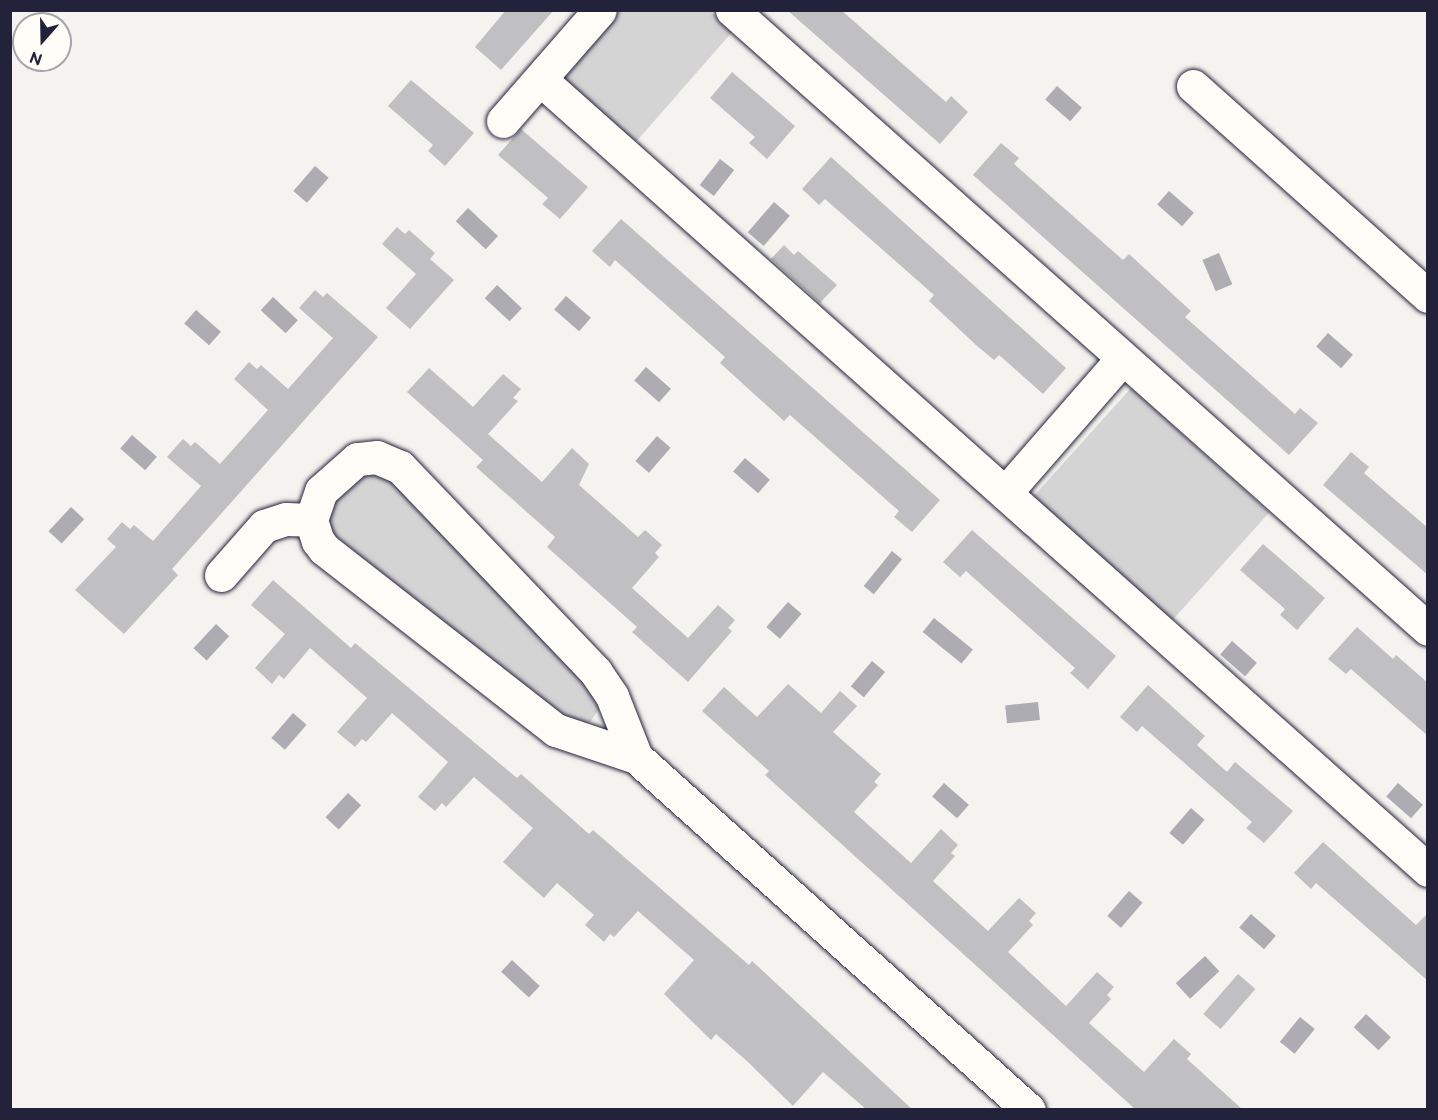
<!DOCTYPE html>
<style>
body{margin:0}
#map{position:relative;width:1438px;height:1120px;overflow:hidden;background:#f4f3ef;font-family:"Balsamiq Sans",sans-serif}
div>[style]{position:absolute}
.green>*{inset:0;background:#d5d4d5;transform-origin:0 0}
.water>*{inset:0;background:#acacb2;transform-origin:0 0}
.building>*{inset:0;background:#c0bfc2;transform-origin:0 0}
.roads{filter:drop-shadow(0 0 2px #22223b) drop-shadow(0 0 2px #22223b)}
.minor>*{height:33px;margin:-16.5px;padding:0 16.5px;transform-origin:16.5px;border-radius:16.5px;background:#fdfcf7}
span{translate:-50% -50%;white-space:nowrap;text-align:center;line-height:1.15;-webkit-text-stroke:5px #fdfcf7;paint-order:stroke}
.frame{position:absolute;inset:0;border:12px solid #22223b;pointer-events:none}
.north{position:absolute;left:12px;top:12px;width:60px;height:60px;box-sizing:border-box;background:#fdfcf7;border:2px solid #a5a5ac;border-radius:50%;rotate:200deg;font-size:16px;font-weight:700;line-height:24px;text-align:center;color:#22223b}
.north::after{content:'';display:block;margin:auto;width:21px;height:27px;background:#22223b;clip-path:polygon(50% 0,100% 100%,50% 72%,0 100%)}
</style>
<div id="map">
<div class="green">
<i style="clip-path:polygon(612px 11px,710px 11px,733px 31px,635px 143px,556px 74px)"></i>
<i style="left:1131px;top:388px;width:186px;height:149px;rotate:42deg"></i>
<i style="clip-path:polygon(357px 472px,387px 472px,594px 687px,602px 704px,591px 721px,580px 727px,563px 723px,336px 543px,324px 512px)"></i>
</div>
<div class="water">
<i style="left:1057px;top:86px;width:33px;height:18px;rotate:41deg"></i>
<i style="left:720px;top:159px;width:18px;height:33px;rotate:38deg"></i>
<i style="left:315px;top:166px;width:18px;height:33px;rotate:41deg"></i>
<i style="left:1169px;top:191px;width:33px;height:18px;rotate:41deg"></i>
<i style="left:774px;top:202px;width:21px;height:40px;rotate:41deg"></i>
<i style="left:468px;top:208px;width:41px;height:18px;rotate:43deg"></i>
<i style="left:1219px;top:253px;width:34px;height:18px;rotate:67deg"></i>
<i style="left:497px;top:285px;width:34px;height:18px;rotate:43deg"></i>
<i style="left:566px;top:296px;width:33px;height:18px;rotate:41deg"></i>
<i style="left:273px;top:297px;width:34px;height:18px;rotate:43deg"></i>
<i style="left:196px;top:310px;width:33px;height:18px;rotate:41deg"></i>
<i style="left:1328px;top:333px;width:33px;height:18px;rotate:41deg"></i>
<i style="left:646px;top:367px;width:33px;height:18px;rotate:41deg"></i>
<i style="left:132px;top:435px;width:33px;height:18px;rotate:41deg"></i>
<i style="left:657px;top:436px;width:18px;height:33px;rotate:41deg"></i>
<i style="left:745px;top:458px;width:33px;height:18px;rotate:41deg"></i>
<i style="left:71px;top:507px;width:18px;height:33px;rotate:43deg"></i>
<i style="left:892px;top:551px;width:13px;height:45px;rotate:39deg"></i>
<i style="left:788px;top:602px;width:18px;height:33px;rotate:41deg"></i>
<i style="left:934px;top:618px;width:50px;height:18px;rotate:39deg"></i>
<i style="left:216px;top:624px;width:18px;height:33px;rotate:43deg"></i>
<i style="left:1232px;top:641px;width:33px;height:18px;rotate:41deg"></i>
<i style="left:872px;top:661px;width:17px;height:33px;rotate:40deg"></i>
<i style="left:1038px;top:702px;width:18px;height:33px;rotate:84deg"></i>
<i style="left:293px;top:713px;width:18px;height:33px;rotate:41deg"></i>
<i style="left:944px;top:783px;width:33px;height:18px;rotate:41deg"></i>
<i style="left:1398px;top:783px;width:33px;height:18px;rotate:41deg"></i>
<i style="left:348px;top:793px;width:18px;height:33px;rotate:43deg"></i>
<i style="left:1191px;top:808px;width:18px;height:33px;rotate:41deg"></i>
<i style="left:1129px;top:891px;width:18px;height:33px;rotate:41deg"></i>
<i style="left:1251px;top:914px;width:33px;height:18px;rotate:41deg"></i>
<i style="left:1205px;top:956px;width:21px;height:40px;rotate:47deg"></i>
<i style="left:512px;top:960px;width:38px;height:16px;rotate:43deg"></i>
<i style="left:1366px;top:1014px;width:34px;height:18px;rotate:43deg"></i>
<i style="left:1300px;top:1017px;width:19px;height:32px;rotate:39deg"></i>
</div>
<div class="building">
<i style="clip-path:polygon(506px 10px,554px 10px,501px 70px,475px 47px)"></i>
<i style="clip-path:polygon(787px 10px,841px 10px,946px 102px,951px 96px,968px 112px,940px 144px)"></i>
<i style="clip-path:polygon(732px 72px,795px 126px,767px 159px,749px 143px,755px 137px,710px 98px)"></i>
<i style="clip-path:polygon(411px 80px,474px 133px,445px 166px,428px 151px,433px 145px,388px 106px)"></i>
<i style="clip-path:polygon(521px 129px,588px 187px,560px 219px,542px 204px,548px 198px,498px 155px)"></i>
<i style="clip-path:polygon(1001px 143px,1019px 158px,1014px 164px,1123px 260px,1129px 254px,1191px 311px,1185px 317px,1295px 414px,1300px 408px,1318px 423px,1289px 455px,973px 175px)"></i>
<i style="clip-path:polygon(831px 157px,1066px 368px,1043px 394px,999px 355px,994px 360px,976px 345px,929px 301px,934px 295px,825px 199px,819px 205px,802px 189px)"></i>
<i style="clip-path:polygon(621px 219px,940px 500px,912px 532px,894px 517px,899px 511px,790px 415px,784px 421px,720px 363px,725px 357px,615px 260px,610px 267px,592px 251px)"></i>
<i style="clip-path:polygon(397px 227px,405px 234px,409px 230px,435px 253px,430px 259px,454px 280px,410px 329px,386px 308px,416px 274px,382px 244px)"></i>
<i style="clip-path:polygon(784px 245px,794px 255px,798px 251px,837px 285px,820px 303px,771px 259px)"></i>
<i style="clip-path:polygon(315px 290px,323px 297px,327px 293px,378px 337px,172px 569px,178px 575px,124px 634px,75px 590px,116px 547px,107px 539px,122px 522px,130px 529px,134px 525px,153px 541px,201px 486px,167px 457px,183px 439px,191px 446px,195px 442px,220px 464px,268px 410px,234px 379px,249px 362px,257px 369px,261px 365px,288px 389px,333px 338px,299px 308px)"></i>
<i style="clip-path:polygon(429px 368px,473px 407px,503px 374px,521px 389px,513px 398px,518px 401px,488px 434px,542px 482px,572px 448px,589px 464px,579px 485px,638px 537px,645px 530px,662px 545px,655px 553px,659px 557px,632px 588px,688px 638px,718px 605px,735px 620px,728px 628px,732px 631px,688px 682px,632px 632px,637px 627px,547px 547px,555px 537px,476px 467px,483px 460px,407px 392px)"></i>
<i style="clip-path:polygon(1351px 452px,1369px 467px,1364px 473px,1428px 528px,1428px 575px,1323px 485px)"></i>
<i style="clip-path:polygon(972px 530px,1116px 656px,1088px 689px,1070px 673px,1075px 668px,966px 571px,960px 577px,943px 562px)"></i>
<i style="clip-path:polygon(1263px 544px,1325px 598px,1297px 630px,1280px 615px,1285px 609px,1240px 570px)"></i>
<i style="clip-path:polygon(273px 580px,351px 648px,355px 643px,517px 778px,521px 774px,589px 834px,593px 830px,749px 965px,752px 961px,913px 1110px,867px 1110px,823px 1072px,793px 1106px,748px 1062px,716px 1034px,711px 1040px,664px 994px,694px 960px,638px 911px,614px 937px,610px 934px,604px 942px,585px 925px,594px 915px,557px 883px,544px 898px,503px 862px,533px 828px,474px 777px,446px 807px,442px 803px,435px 811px,418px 797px,448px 762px,392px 713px,366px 742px,362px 739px,355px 747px,337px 732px,367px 698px,310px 648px,284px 679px,279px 675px,272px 684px,255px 668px,285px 634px,251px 605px)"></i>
<i style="clip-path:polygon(1357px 627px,1393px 659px,1396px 655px,1428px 683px,1428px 736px,1351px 669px,1346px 674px,1328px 659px)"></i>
<i style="clip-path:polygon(788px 684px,821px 713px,840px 691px,857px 706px,833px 732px,881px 774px,874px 782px,878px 785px,854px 812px,911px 863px,941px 829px,958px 845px,951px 853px,955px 856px,933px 881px,988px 931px,1019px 898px,1036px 913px,1029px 921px,1033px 925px,1008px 952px,1066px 1006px,1097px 972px,1114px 987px,1107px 995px,1111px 999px,1089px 1023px,1144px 1072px,1174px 1039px,1191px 1054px,1187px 1059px,1243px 1110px,1136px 1110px,765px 775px,769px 771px,702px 711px,724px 687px,757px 717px)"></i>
<i style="clip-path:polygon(1148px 685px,1205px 736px,1197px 745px,1227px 772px,1235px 762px,1293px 811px,1264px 843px,1246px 828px,1252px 822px,1142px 726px,1137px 732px,1120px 717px)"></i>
<i style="clip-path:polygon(1323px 842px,1416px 925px,1428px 913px,1428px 981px,1316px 883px,1311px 889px,1294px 873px)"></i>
<i style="left:1238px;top:974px;width:23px;height:53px;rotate:41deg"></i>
</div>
<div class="roads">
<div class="minor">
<i style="left:732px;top:10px;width:931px;rotate:41.65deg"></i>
<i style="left:540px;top:79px;width:1189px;rotate:41.69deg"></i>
<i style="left:1193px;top:86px;width:315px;rotate:41.8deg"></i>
<i style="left:503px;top:121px;width:147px;rotate:-48.9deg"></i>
<i style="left:1005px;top:493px;width:178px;rotate:-48.9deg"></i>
<i style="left:221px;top:575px;width:65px;rotate:-48.7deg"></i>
<i style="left:264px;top:526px;width:23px;rotate:-18deg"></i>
<i style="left:286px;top:519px;width:25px;rotate:2deg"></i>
<i style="left:636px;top:757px;width:66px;rotate:-111.5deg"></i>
<i style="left:612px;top:696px;width:29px;rotate:-124deg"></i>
<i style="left:596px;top:672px;width:284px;rotate:-133.7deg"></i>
<i style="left:400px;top:467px;width:25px;rotate:-157deg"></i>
<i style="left:377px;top:457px;width:20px;rotate:174deg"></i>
<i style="left:357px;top:459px;width:48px;rotate:138.4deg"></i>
<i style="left:321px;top:491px;width:31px;rotate:109deg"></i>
<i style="left:311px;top:520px;width:22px;rotate:72deg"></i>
<i style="left:318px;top:541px;width:10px;rotate:53deg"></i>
<i style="left:324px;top:549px;width:294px;rotate:38deg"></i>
<i style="left:556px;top:730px;width:84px;rotate:18.6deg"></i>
<i style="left:636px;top:757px;width:528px;rotate:41.93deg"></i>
</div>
</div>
<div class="frame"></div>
<div class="north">N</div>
</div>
